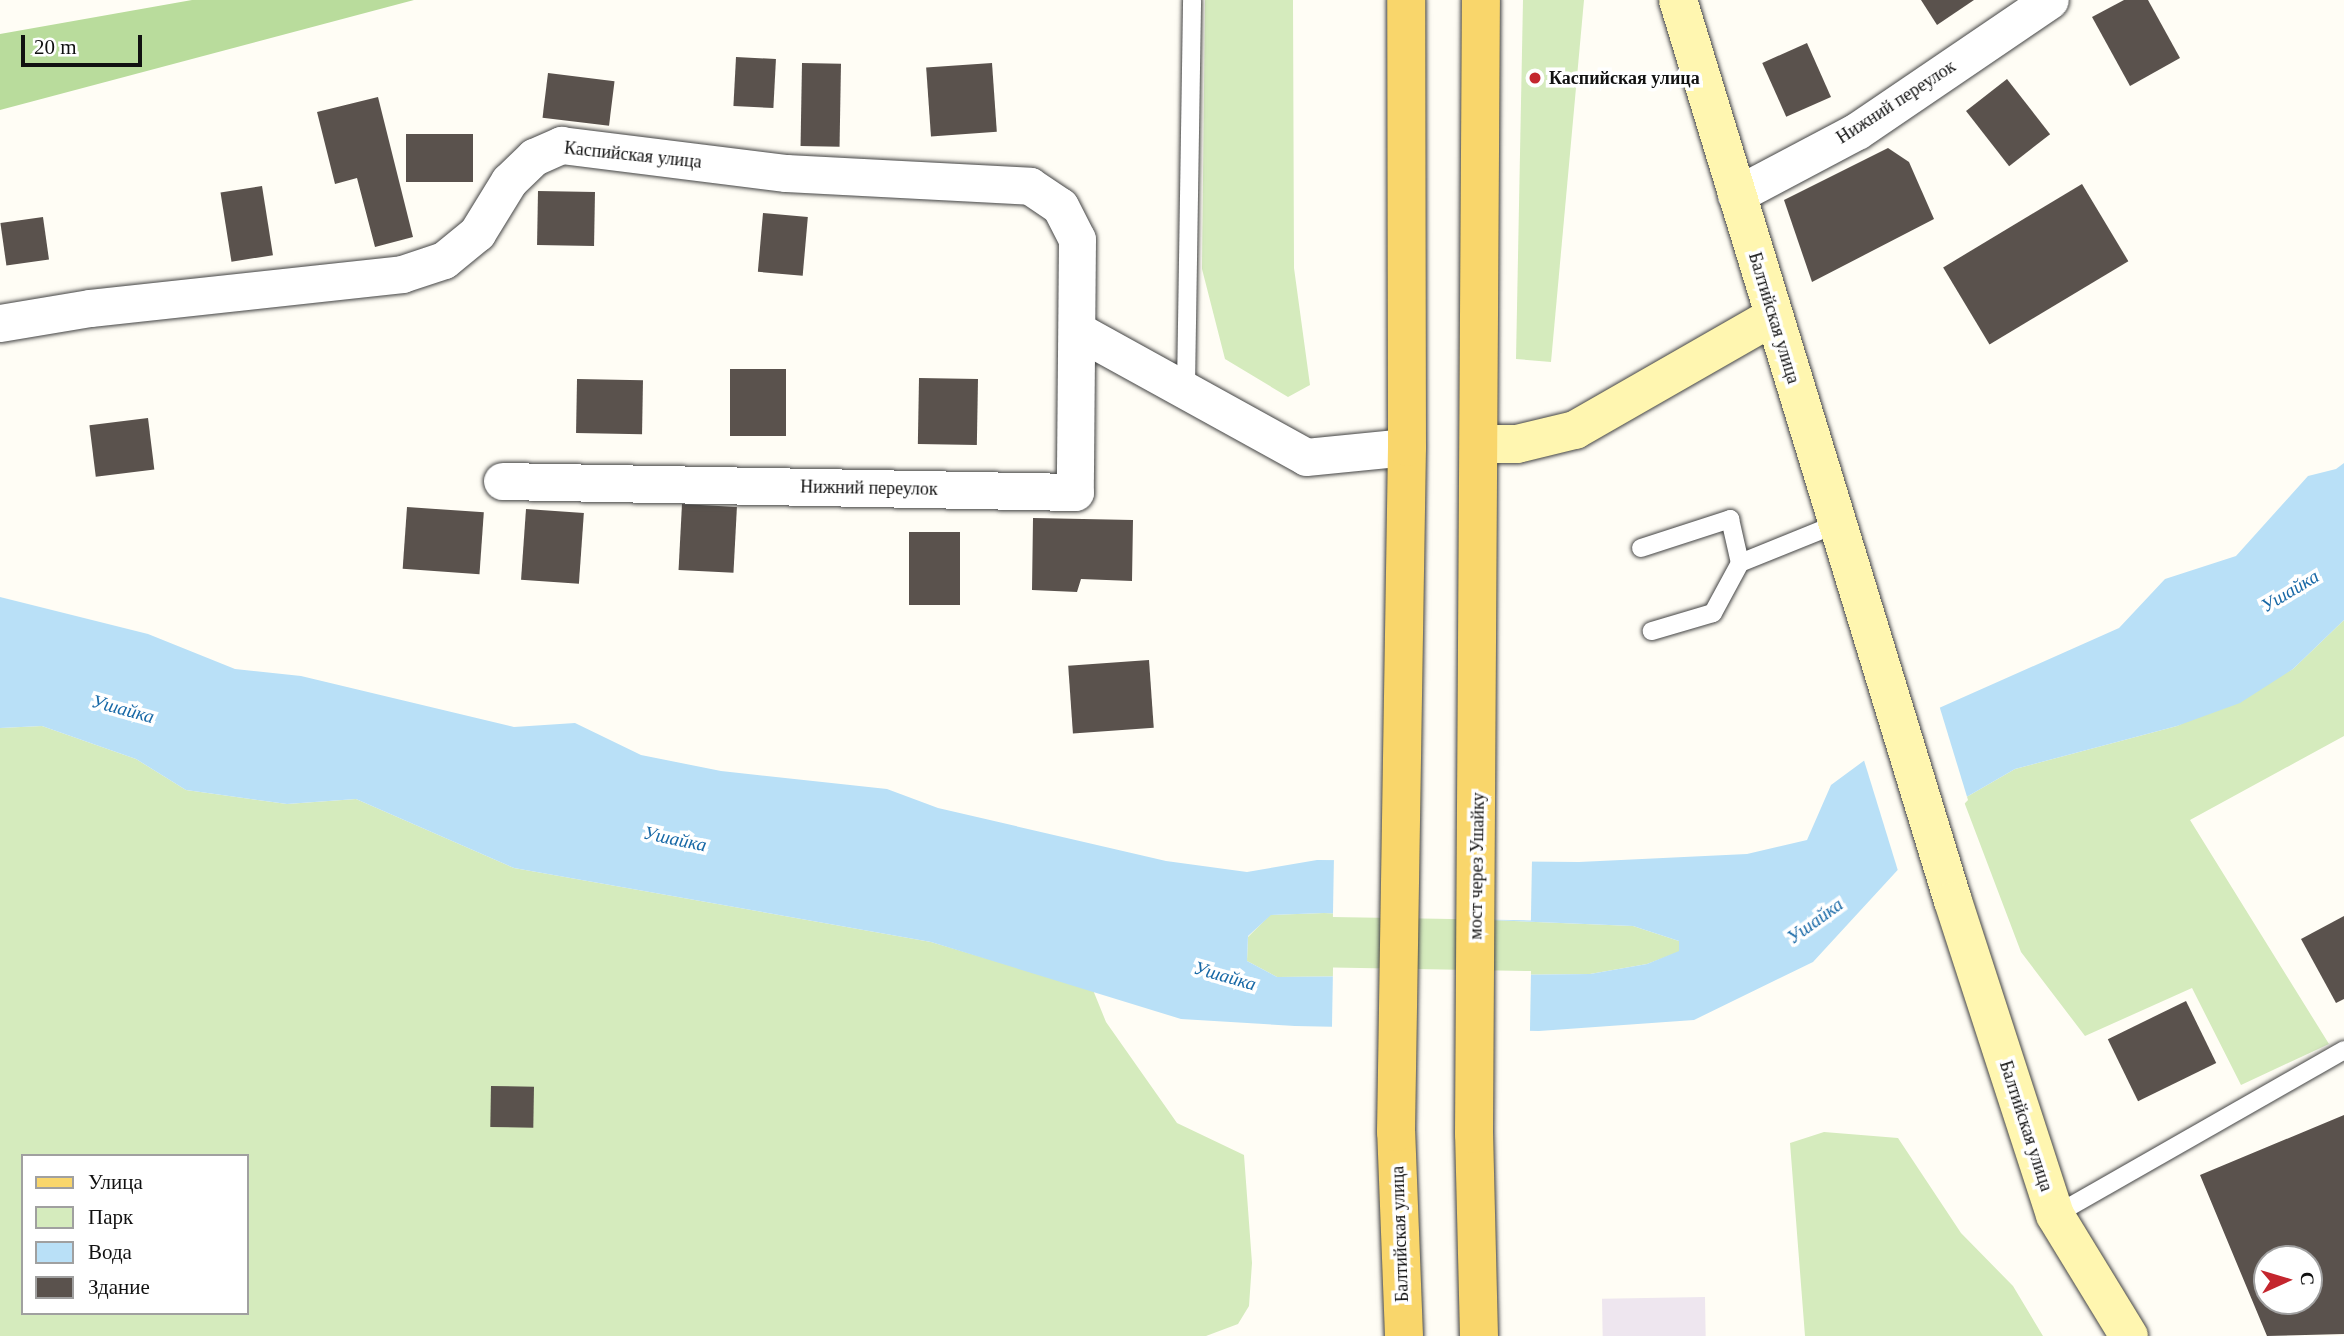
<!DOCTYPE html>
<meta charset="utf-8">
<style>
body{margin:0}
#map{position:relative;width:2344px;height:1336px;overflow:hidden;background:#fffdf5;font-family:Georgia,serif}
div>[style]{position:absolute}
.industrial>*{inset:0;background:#eee6ef;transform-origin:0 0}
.green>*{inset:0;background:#d5ebbd}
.forest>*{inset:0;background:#b9dc9c}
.water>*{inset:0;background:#b9e0f7}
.pier>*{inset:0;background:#fffdf5;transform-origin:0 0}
.building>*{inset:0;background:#5a524d;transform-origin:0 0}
.roads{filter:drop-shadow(0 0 2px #444) drop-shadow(0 0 2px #444)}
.lane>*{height:18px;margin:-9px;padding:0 9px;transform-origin:9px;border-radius:9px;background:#fff}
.street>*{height:37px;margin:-18.5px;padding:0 18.5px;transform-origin:18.5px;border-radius:18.5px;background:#fff}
.secondary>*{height:38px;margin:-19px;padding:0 19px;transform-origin:19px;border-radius:19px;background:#fff6b0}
.primary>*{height:38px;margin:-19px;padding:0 19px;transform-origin:19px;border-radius:19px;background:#f9d66b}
.dots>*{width:19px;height:19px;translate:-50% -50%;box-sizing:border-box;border:4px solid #fff;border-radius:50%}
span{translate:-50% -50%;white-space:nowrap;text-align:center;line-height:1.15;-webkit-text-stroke:7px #fff;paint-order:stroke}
.poi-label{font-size:18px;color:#111;font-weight:700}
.left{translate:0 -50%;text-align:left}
.street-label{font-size:18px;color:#111}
.water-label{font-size:19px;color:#1768a6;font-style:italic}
.legend{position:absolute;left:21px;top:1154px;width:228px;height:161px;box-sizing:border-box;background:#fff;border:2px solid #a0a0a0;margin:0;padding:9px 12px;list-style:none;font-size:21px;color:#111}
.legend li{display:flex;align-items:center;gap:14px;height:35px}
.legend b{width:35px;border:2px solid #a0a0a0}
.north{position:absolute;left:2253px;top:1245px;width:70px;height:70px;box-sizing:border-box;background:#fff;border:2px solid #a0a0a0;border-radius:50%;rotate:86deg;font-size:19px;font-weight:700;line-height:28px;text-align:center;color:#111}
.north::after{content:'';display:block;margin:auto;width:24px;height:32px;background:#c4262e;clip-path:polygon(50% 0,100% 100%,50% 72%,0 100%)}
.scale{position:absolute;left:21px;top:35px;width:121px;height:32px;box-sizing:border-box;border:4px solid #111;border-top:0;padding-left:9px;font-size:21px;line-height:24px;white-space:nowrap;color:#111;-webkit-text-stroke:5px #fff;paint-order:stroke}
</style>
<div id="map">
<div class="industrial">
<i style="left:1705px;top:1297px;width:39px;height:103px;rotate:89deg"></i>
</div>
<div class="green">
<i style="clip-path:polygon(1205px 0,1293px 0,1294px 268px,1310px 385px,1288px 397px,1225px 359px,1202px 269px)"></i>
<i style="clip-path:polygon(1523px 0,1584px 0,1551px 362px,1516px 359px)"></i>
<i style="clip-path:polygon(2344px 620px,2344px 736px,2190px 820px,2329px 1044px,2241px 1085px,2192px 988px,2085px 1036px,2021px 952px,1963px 799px,2015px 769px,2177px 726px,2293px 669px)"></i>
<i style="clip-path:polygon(evenodd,42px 726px,136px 759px,186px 790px,287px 804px,356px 799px,514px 868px,931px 942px,1093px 990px,1106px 1022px,1177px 1123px,1244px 1155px,1252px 1263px,1249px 1306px,1238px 1324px,1206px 1336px,0 1336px,0 728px,42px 726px,23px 1156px,247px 1156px,247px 1313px,23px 1313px,23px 1156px)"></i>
<i style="clip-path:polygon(1324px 913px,1633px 926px,1679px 941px,1679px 952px,1647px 964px,1590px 974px,1277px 977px,1247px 961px,1248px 937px,1270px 915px)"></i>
<i style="clip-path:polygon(1824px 1132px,1898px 1138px,1961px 1233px,2013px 1286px,2043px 1336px,1805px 1336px,1790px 1143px)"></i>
</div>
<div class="forest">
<i style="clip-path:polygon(192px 0,414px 0,0 110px,0 34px)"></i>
</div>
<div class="water">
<i style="clip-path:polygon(evenodd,2344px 463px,2344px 620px,2293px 669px,2240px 703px,2177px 726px,2015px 769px,1963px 799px,1813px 962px,1694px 1020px,1539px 1031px,1295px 1026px,1181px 1019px,931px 942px,514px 868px,356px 799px,287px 804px,186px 790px,136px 759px,42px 726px,0 728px,0 597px,148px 634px,235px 669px,301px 676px,514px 727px,575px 723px,641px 755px,721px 771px,887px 789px,938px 808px,1166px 861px,1247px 872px,1317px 860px,1579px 862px,1747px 854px,1807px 840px,1831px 785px,1930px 712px,2119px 628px,2165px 579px,2236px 556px,2308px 476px,2336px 469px,2344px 463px,1324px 913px,1633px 926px,1679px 941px,1679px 951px,1647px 964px,1590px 974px,1277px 977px,1247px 961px,1248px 936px,1271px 915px,1324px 913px)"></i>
</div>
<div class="pier">
<i style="clip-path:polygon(1939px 705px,1968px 800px,1899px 874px,1863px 757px)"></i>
<i style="left:1334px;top:856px;width:198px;height:61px;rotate:1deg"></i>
<i style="left:1531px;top:971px;width:63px;height:198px;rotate:91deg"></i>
</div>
<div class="building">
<i style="clip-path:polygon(1921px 0,1974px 0,1937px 25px)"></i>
<i style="clip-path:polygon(2124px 0,2148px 0,2180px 58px,2130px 86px,2092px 17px)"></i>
<i style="left:1807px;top:43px;width:59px;height:49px;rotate:66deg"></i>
<i style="left:736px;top:57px;width:40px;height:49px;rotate:3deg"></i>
<i style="left:802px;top:63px;width:39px;height:83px;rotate:1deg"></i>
<i style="left:992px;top:63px;width:69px;height:66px;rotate:86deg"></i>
<i style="left:548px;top:73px;width:67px;height:45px;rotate:7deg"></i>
<i style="left:2007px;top:79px;width:70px;height:52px;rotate:52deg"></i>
<i style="clip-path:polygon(378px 97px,413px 237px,375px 247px,357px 178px,335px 184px,317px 112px)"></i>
<i style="left:406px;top:134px;width:67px;height:48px"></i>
<i style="clip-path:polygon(1888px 148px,1909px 162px,1934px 219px,1812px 282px,1784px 200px)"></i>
<i style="left:2082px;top:184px;width:90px;height:162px;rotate:59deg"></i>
<i style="left:262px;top:186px;width:70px;height:42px;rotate:81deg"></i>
<i style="left:538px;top:191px;width:57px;height:54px;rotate:1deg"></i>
<i style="left:763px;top:213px;width:45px;height:59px;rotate:5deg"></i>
<i style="left:43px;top:217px;width:43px;height:43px;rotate:82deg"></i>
<i style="left:730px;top:369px;width:56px;height:67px"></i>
<i style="left:919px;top:378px;width:59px;height:66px;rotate:1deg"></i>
<i style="left:577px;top:379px;width:66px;height:54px;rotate:1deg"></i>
<i style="left:148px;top:418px;width:52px;height:59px;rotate:83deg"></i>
<i style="left:682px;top:504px;width:55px;height:66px;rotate:3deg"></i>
<i style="left:407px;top:507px;width:77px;height:62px;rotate:4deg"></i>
<i style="left:526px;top:509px;width:58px;height:71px;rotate:4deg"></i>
<i style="clip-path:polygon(1033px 518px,1133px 520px,1132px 581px,1081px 579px,1077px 592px,1032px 590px)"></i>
<i style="left:909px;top:532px;width:51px;height:73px"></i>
<i style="left:1149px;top:660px;width:68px;height:81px;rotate:86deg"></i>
<i style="clip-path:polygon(2344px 916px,2344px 999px,2336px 1003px,2301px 939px)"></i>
<i style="left:2186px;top:1001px;width:69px;height:87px;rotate:64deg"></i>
<i style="left:491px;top:1086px;width:43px;height:41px;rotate:1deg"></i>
<i style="clip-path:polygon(evenodd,2344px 1115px,2344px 1334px,2267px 1336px,2200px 1175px,2344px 1115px,2267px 1259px,2309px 1259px,2309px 1301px,2267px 1301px,2267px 1259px)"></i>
</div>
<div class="roads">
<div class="lane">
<i style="left:1186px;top:387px;width:387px;rotate:-89.1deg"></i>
<i style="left:1641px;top:548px;width:94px;rotate:-18deg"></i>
<i style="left:1730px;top:519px;width:45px;rotate:77.2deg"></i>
<i style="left:1740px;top:563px;width:57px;rotate:118.4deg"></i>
<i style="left:1713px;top:613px;width:64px;rotate:163.6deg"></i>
<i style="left:1740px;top:563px;width:107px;rotate:-22deg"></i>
<i style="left:2055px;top:1215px;width:333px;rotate:-29.7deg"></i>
</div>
<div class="street">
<i style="left:1736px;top:195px;width:137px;rotate:-27.9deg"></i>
<i style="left:1857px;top:131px;width:233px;rotate:-34.2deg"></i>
<i style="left:0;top:323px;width:91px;rotate:-9.5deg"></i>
<i style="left:90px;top:308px;width:314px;rotate:-6.2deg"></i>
<i style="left:402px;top:274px;width:44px;rotate:-18.4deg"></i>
<i style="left:444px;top:260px;width:43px;rotate:-39.3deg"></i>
<i style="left:477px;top:233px;width:61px;rotate:-58.4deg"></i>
<i style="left:509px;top:181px;width:35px;rotate:-44deg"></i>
<i style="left:534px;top:157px;width:30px;rotate:-24deg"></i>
<i style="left:561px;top:145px;width:227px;rotate:7.1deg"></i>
<i style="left:786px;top:173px;width:244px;rotate:3deg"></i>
<i style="left:1030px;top:186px;width:36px;rotate:34deg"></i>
<i style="left:1060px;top:206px;width:37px;rotate:63deg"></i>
<i style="left:1077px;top:239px;width:253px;rotate:90.5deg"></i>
<i style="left:1075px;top:492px;width:573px;rotate:-178.9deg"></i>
<i style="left:1078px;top:331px;width:260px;rotate:28.9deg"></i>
<i style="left:1306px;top:457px;width:101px;rotate:-5.7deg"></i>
</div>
<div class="secondary">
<i style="left:1678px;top:0;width:942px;rotate:73.03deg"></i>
<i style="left:1953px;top:901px;width:330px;rotate:72deg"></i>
<i style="left:2055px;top:1215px;width:142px;rotate:58.6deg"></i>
<i style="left:1481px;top:444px;width:36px"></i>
<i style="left:1517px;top:444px;width:60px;rotate:-13.6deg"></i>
<i style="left:1575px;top:430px;width:227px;rotate:-29.8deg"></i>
</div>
<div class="primary">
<i style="left:1404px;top:1336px;width:204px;rotate:-92.2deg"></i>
<i style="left:1396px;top:1132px;width:685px;rotate:-89.08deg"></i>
<i style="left:1407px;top:447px;width:447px;rotate:-90.1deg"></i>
<i style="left:1479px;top:1336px;width:202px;rotate:-91.4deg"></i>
<i style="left:1474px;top:1134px;width:1134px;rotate:-89.65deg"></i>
</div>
</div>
<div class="dots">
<i style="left:1535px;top:78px;background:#c4262e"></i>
</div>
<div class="poi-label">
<span class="left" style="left:1549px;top:78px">Каспийская улица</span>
</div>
<div class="street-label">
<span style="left:1896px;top:102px;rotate:-33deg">Нижний переулок</span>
<span style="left:633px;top:155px;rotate:6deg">Каспийская улица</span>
<span style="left:1774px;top:318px;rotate:73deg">Балтийская улица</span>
<span style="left:869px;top:488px;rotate:1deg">Нижний переулок</span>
<span style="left:1477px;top:866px;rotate:-89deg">мост через Ушайку</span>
<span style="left:2026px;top:1126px;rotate:72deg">Балтийская улица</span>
<span style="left:1400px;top:1234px;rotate:-92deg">Балтийская улица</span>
</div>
<div class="water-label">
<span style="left:2290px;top:591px;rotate:-31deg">Ушайка</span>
<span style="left:123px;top:709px;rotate:15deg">Ушайка</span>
<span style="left:675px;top:839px;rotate:12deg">Ушайка</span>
<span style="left:1815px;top:921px;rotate:-36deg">Ушайка</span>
<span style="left:1225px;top:976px;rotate:16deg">Ушайка</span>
</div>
<ul class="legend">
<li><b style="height:9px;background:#f9d66b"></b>Улица</li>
<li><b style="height:19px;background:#d5ebbd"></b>Парк</li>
<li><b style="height:19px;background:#b9e0f7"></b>Вода</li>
<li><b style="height:19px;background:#5a524d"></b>Здание</li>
</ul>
<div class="north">С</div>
<div class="scale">20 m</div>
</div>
